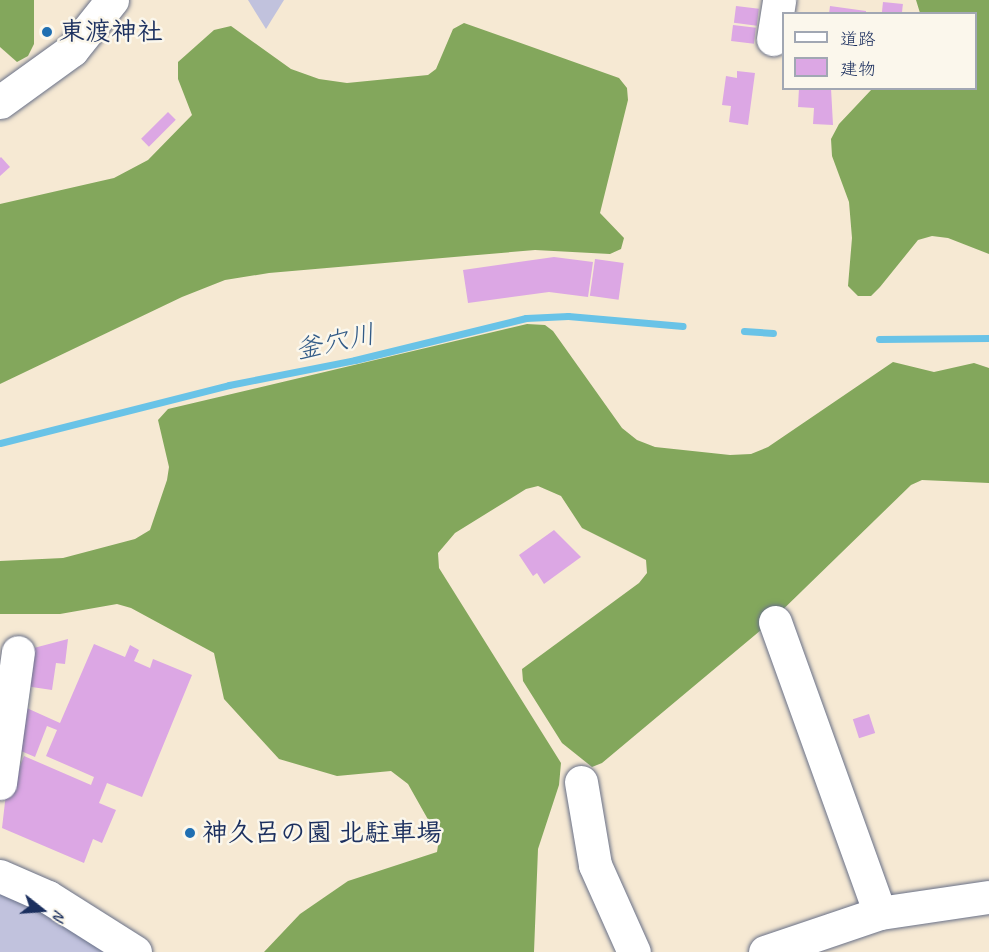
<!DOCTYPE html>
<meta charset="utf-8">
<style>
body{margin:0}
#map{position:relative;width:989px;height:952px;overflow:hidden;background:#f6e9d3;font-family:Caveat,"Klee One",sans-serif}
div>[style]{position:absolute}
.industrial>*{inset:0;background:#c1c2dd}
.forest>*{inset:0;background:#83a75c}
.stream>*{height:7px;margin:-3.5px;padding:0 3.5px;transform-origin:3.5px;border-radius:3.5px;background:#69c3e7}
.building>*{inset:0;background:#dca7e4;transform-origin:0 0}
.roads{filter:drop-shadow(0 0 2px #687087) drop-shadow(0 0 2px #687087)}
.minor>*{height:33px;margin:-16.5px;padding:0 16.5px;transform-origin:16.5px;border-radius:16.5px;background:#fff}
.dots>*{width:16px;height:16px;translate:-50% -50%;box-sizing:border-box;border:3px solid #fbf7ec;border-radius:50%}
span{translate:-50% -50%;white-space:nowrap;text-align:center;line-height:1.15;-webkit-text-stroke:5px #fbf7ec;paint-order:stroke}
.poi-label{font-size:26px;color:#1b2f5e;font-weight:700}
.left{translate:0 -50%;text-align:left}
.water-label{font-size:27px;color:#325b87;font-style:italic}
.legend{position:absolute;left:782px;top:12px;width:195px;height:78px;box-sizing:border-box;background:#fbf7ec;border:2px solid #a1a7b3;margin:0;padding:8px 10px;list-style:none;font-size:18px;color:#1b2f5e}
.legend li{display:flex;align-items:center;gap:12px;height:30px}
.legend b{width:30px;border:2px solid #a1a7b3}
.north{position:absolute;left:12px;top:880px;width:60px;height:60px;-webkit-text-stroke:4px #fbf7ec;paint-order:stroke;rotate:107deg;font-size:16px;font-weight:700;line-height:24px;text-align:center;color:#1b2f5e}
.north::after{content:'';display:block;margin:auto;width:21px;height:27px;background:#1b2f5e;clip-path:polygon(50% 0,100% 100%,50% 72%,0 100%)}
</style>
<div id="map">
<div class="industrial">
<i style="clip-path:polygon(248px 0,284px 0,266px 29px)"></i>
<i style="clip-path:polygon(0 888px,114px 952px,0 952px)"></i>
</div>
<div class="forest">
<i style="clip-path:polygon(0 0,34px 0,34px 44px,28px 56px,17px 62px,0 47px)"></i>
<i style="clip-path:polygon(916px 0,989px 0,989px 254px,948px 238px,932px 236px,918px 240px,880px 287px,871px 296px,858px 296px,848px 286px,852px 238px,849px 202px,832px 156px,831px 139px,839px 124px,872px 89px,976px 88px,976px 14px,920px 13px)"></i>
<i style="clip-path:polygon(464px 23px,619px 78px,627px 88px,628px 100px,600px 213px,624px 238px,621px 249px,610px 254px,535px 250px,269px 273px,225px 280px,182px 297px,0 384px,0 204px,114px 178px,148px 160px,192px 115px,178px 79px,178px 62px,214px 30px,231px 26px,291px 69px,319px 79px,347px 83px,428px 75px,436px 69px,453px 29px)"></i>
<i style="clip-path:polygon(527px 324px,545px 325px,553px 331px,622px 428px,637px 440px,655px 447px,730px 455px,751px 454px,768px 447px,893px 362px,934px 372px,974px 363px,989px 368px,989px 483px,922px 480px,911px 485px,767px 625px,602px 763px,592px 767px,562px 743px,523px 681px,522px 669px,639px 583px,647px 573px,646px 560px,582px 528px,561px 496px,538px 486px,526px 489px,455px 533px,438px 553px,439px 568px,561px 763px,559px 785px,538px 849px,534px 952px,264px 952px,300px 914px,348px 881px,437px 852px,439px 839px,408px 784px,391px 771px,337px 776px,279px 759px,224px 699px,214px 653px,131px 608px,117px 604px,60px 614px,0 614px,0 561px,63px 558px,135px 539px,150px 530px,167px 480px,169px 467px,158px 420px,168px 409px)"></i>
</div>
<div class="stream">
<i style="left:744px;top:331px;width:29px;rotate:4deg"></i>
<i style="left:879px;top:339px;width:110px;rotate:-0.5deg"></i>
<i style="left:0;top:443px;width:236px;rotate:-14.2deg"></i>
<i style="left:229px;top:385px;width:128px;rotate:-11.2deg"></i>
<i style="left:355px;top:360px;width:176px;rotate:-13.8deg"></i>
<i style="left:526px;top:318px;width:42px;rotate:-2.7deg"></i>
<i style="left:568px;top:316px;width:115px;rotate:5deg"></i>
</div>
<div class="building">
<i style="left:883px;top:2px;width:20px;height:11px;rotate:6deg"></i>
<i style="left:736px;top:6px;width:23px;height:17px;rotate:7deg"></i>
<i style="clip-path:polygon(830px 6px,866px 11px,866px 14px,829px 14px)"></i>
<i style="clip-path:polygon(49px 25px,54px 32px,46px 39px,40px 31px)"></i>
<i style="left:733px;top:25px;width:23px;height:16px;rotate:7deg"></i>
<i style="clip-path:polygon(737px 71px,755px 73px,748px 125px,729px 122px,731px 106px,722px 105px,726px 76px,737px 78px)"></i>
<i style="clip-path:polygon(799px 88px,831px 88px,833px 125px,813px 124px,814px 108px,798px 107px)"></i>
<i style="left:168px;top:112px;width:11px;height:38px;rotate:45deg"></i>
<i style="clip-path:polygon(1px 157px,10px 167px,0 176px,0 158px)"></i>
<i style="clip-path:polygon(554px 257px,593px 262px,588px 297px,549px 292px,468px 303px,463px 270px)"></i>
<i style="left:595px;top:259px;width:29px;height:37px;rotate:8deg"></i>
<i style="clip-path:polygon(554px 530px,581px 557px,544px 584px,537px 573px,533px 576px,519px 555px)"></i>
<i style="clip-path:polygon(68px 639px,65px 664px,56px 663px,52px 690px,25px 686px,30px 649px)"></i>
<i style="clip-path:polygon(94px 644px,125px 657px,130px 645px,139px 650px,134px 661px,150px 668px,153px 659px,192px 675px,142px 797px,107px 783px,99px 803px,116px 810px,102px 843px,93px 839px,84px 863px,2px 828px,8px 776px,15px 779px,24px 756px,91px 785px,94px 777px,46px 756px,57px 730px,47px 726px,35px 757px,14px 748px,20px 705px,60px 723px)"></i>
<i style="left:869px;top:714px;width:20px;height:17px;rotate:72deg"></i>
</div>
<div class="roads">
<div class="minor">
<i style="left:773px;top:39px;width:39px;rotate:-81deg"></i>
<i style="left:0;top:102px;width:89px;rotate:-35.8deg"></i>
<i style="left:72px;top:50px;width:64px;rotate:-51.3deg"></i>
<i style="left:775px;top:622px;width:309px;rotate:70.2deg"></i>
<i style="left:581px;top:782px;width:84px;rotate:80.4deg"></i>
<i style="left:595px;top:865px;width:95px;rotate:65.9deg"></i>
<i style="left:0;top:783px;width:132px;rotate:-82.2deg"></i>
<i style="left:0;top:876px;width:52px;rotate:23.6deg"></i>
<i style="left:48px;top:897px;width:103px;rotate:32.3deg"></i>
<i style="left:765px;top:952px;width:121px;rotate:-18.7deg"></i>
<i style="left:880px;top:913px;width:110px;rotate:-8.4deg"></i>
</div>
</div>
<div class="dots">
<i style="left:47px;top:32px;background:#1f6fb2"></i>
<i style="left:190px;top:833px;background:#1f6fb2"></i>
</div>
<div class="poi-label">
<span class="left" style="left:59px;top:32px">東渡神社</span>
<span class="left" style="left:202px;top:833px">神久呂の園 北駐車場</span>
</div>
<div class="water-label">
<span style="left:335px;top:342px;rotate:-12deg">釜穴川</span>
</div>
<ul class="legend">
<li><b style="height:8px;background:#fff"></b>道路</li>
<li><b style="height:16px;background:#dca7e4"></b>建物</li>
</ul>
<div class="north">N</div>
</div>
